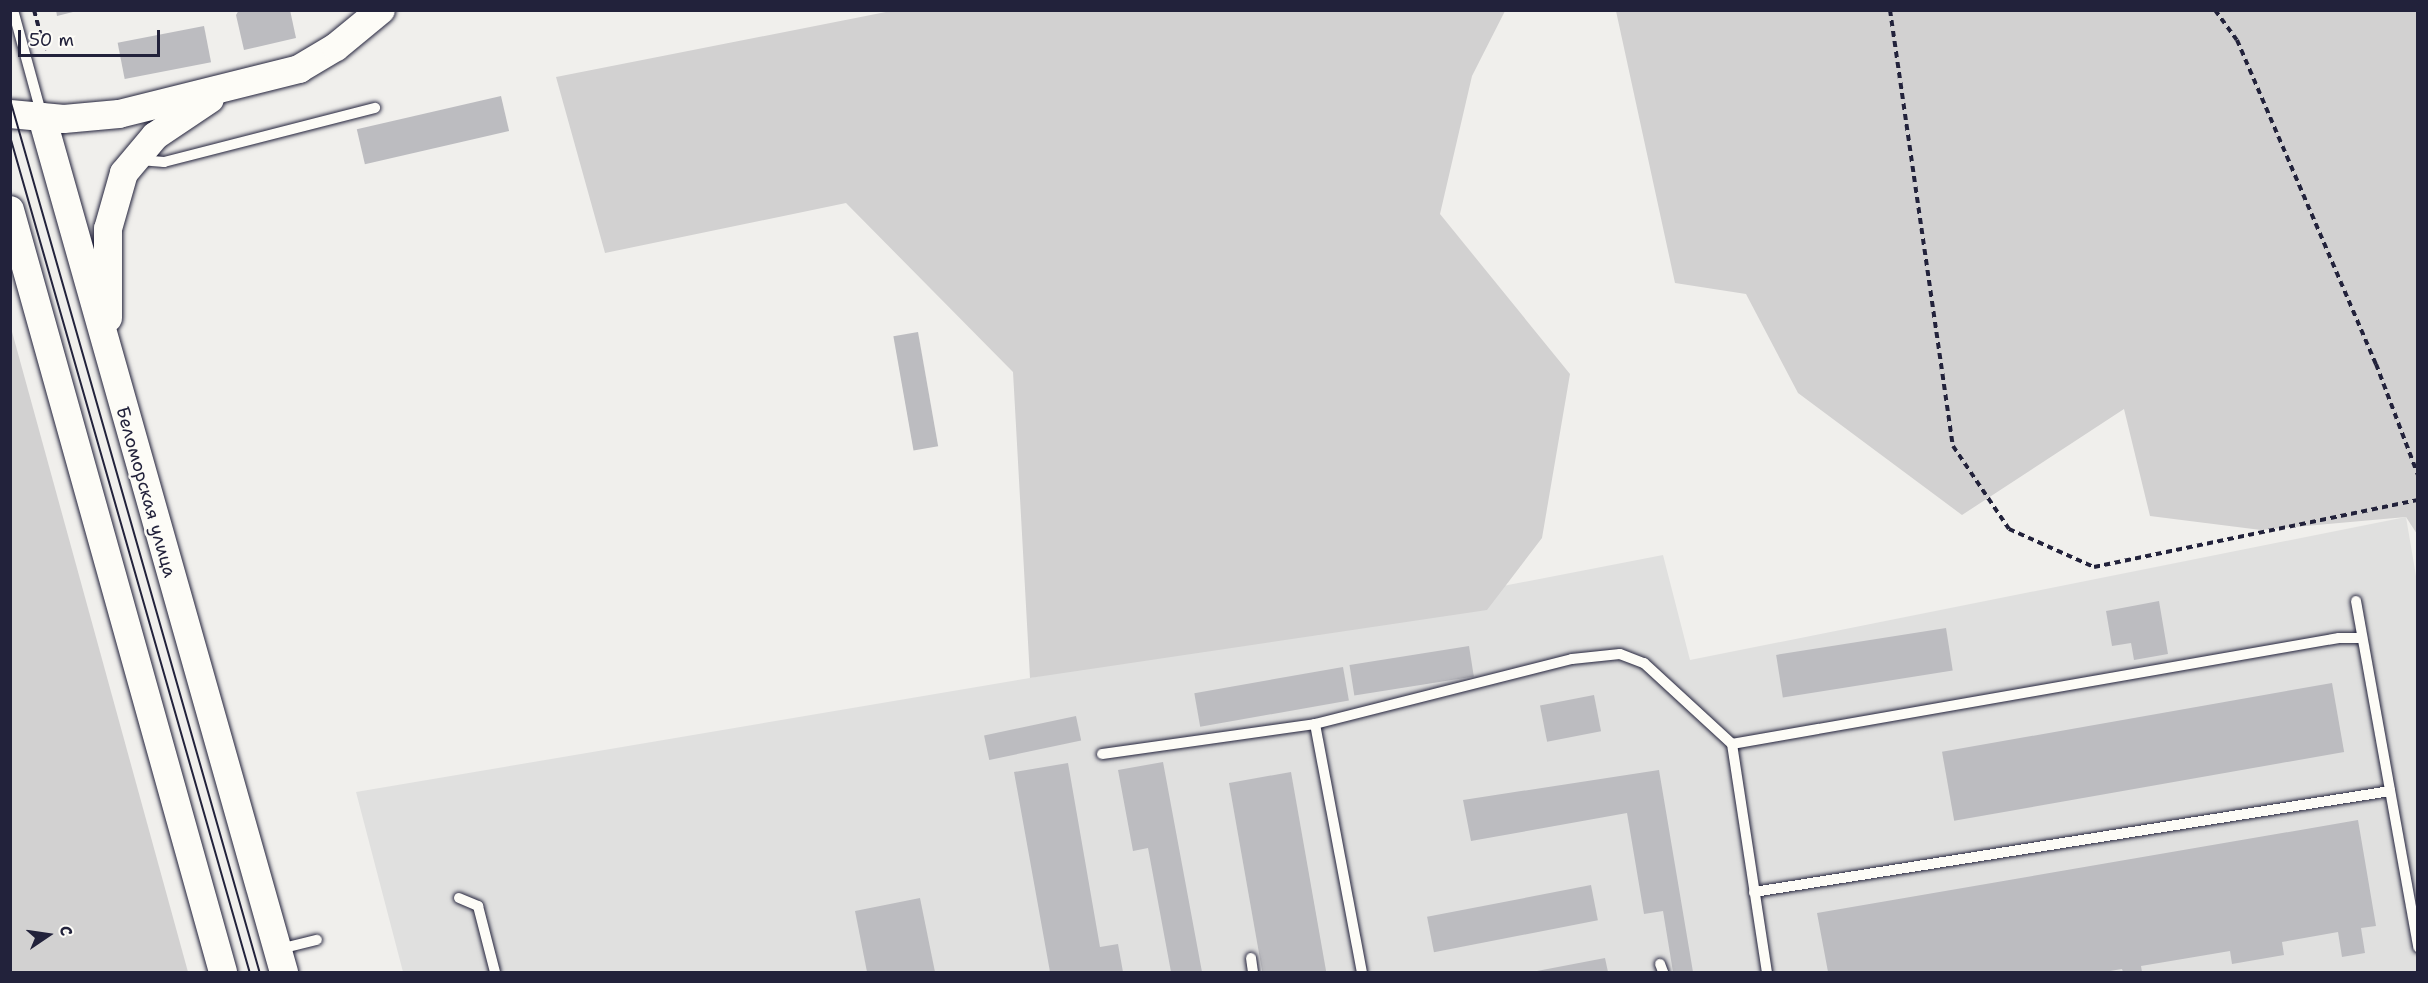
<!DOCTYPE html>
<meta charset="utf-8">
<style>
body{margin:0}
#map{position:relative;width:2428px;height:983px;overflow:hidden;background:#f0efec;font-family:"Shantell Sans",sans-serif}
div>[style]{position:absolute}
.built>*{inset:0;background:#e0e0df}
.green>*{inset:0;background:#d2d1d1}
.building>*{inset:0;background:#bcbcc0;transform-origin:0 0}
.path>*{height:4px;margin-top:-2px;transform-origin:0;background:repeating-linear-gradient(90deg,#22223b 0 6px,transparent 0 10.5px)}
.roads{filter:drop-shadow(0 0 2px #22223b) drop-shadow(0 0 2px #22223b)}
.service>*{height:10px;margin:-5px;padding:0 5px;transform-origin:5px;border-radius:5px;background:#fdfcf7}
.secondary>*{height:28px;margin:-14px;padding:0 14px;transform-origin:14px;border-radius:14px;background:#fdfcf7}
.tram>*{height:1.5px;margin:-0.75px;padding:0 0.75px;transform-origin:0.75px;border-radius:0.75px;background:#22223b}
span{translate:-50% -50%;white-space:nowrap;text-align:center;line-height:1.15;-webkit-text-stroke:5px #fdfcf7;paint-order:stroke}
.street-label{font-size:18px;color:#22223b}
.frame{position:absolute;inset:0;border:12px solid #22223b;pointer-events:none}
.north{position:absolute;left:18px;top:905px;width:60px;height:60px;-webkit-text-stroke:4px #fdfcf7;paint-order:stroke;rotate:77deg;font-size:16px;font-weight:700;line-height:24px;text-align:center;color:#22223b}
.north::after{content:'';display:block;margin:auto;width:21px;height:27px;background:#22223b;clip-path:polygon(50% 0,100% 100%,50% 72%,0 100%)}
.scale{position:absolute;left:18px;top:30px;width:142px;height:27px;box-sizing:border-box;border:3px solid #22223b;border-top:0;padding-left:8px;font-size:18px;line-height:21px;white-space:nowrap;color:#22223b;-webkit-text-stroke:4px #fdfcf7;paint-order:stroke}
</style>
<div id="map">
<div class="built">
<i style="clip-path:polygon(2406px 517px,2417px 582px,2417px 972px,403px 972px,356px 792px,1030px 678px,1663px 555px,1690px 660px)"></i>
</div>
<div class="green">
<i style="clip-path:polygon(891px 11px,1505px 11px,1472px 76px,1440px 214px,1570px 374px,1542px 538px,1487px 610px,1030px 678px,1013px 372px,846px 203px,605px 253px,556px 77px)"></i>
<i style="clip-path:polygon(1616px 11px,2417px 11px,2417px 534px,2406px 517px,2261px 530px,2150px 516px,2124px 409px,1962px 515px,1798px 393px,1746px 294px,1675px 283px)"></i>
<i style="clip-path:polygon(10px 328px,11px 328px,188px 972px,11px 972px)"></i>
</div>
<div class="building">
<i style="clip-path:polygon(56px 10px,77px 10px,77px 11px,57px 16px)"></i>
<i style="clip-path:polygon(239px 10px,290px 10px,296px 38px,244px 50px,236px 15px)"></i>
<i style="left:204px;top:26px;width:37px;height:88px;rotate:79deg"></i>
<i style="left:501px;top:96px;width:36px;height:148px;rotate:77deg"></i>
<i style="left:918px;top:332px;width:116px;height:25px;rotate:80deg"></i>
<i style="clip-path:polygon(2159px 601px,2168px 654px,2134px 660px,2131px 643px,2112px 646px,2106px 611px)"></i>
<i style="left:1946px;top:628px;width:43px;height:172px;rotate:81deg"></i>
<i style="left:1469px;top:646px;width:31px;height:121px;rotate:81deg"></i>
<i style="left:1343px;top:667px;width:34px;height:151px;rotate:80deg"></i>
<i style="left:2332px;top:683px;width:70px;height:396px;rotate:80deg"></i>
<i style="left:1594px;top:695px;width:37px;height:55px;rotate:79deg"></i>
<i style="left:1076px;top:716px;width:25px;height:94px;rotate:78deg"></i>
<i style="clip-path:polygon(1163px 762px,1202px 972px,1171px 972px,1148px 848px,1133px 851px,1118px 770px)"></i>
<i style="clip-path:polygon(1068px 763px,1100px 947px,1118px 944px,1123px 972px,1050px 972px,1014px 772px)"></i>
<i style="clip-path:polygon(1659px 770px,1693px 972px,1673px 972px,1663px 911px,1644px 914px,1627px 813px,1471px 841px,1463px 800px)"></i>
<i style="left:1291px;top:772px;width:203px;height:63px;rotate:80deg"></i>
<i style="clip-path:polygon(2358px 820px,2376px 926px,2361px 928px,2365px 953px,2342px 957px,2338px 932px,2282px 942px,2284px 955px,2232px 964px,2230px 951px,2141px 966px,2142px 972px,2123px 972px,2122px 969px,2104px 972px,1828px 972px,1817px 913px)"></i>
<i style="left:1591px;top:885px;width:36px;height:167px;rotate:79deg"></i>
<i style="clip-path:polygon(920px 898px,935px 972px,867px 972px,855px 911px)"></i>
<i style="clip-path:polygon(1605px 958px,1608px 972px,1537px 972px,1537px 971px)"></i>
</div>
<div class="path">
<i style="left:34px;top:10px;width:42px;rotate:75deg"></i>
<i style="left:1890px;top:10px;width:441px;rotate:81.8deg"></i>
<i style="left:1953px;top:446px;width:100px;rotate:56deg"></i>
<i style="left:2009px;top:529px;width:93px;rotate:24.1deg"></i>
<i style="left:2094px;top:567px;width:331px;rotate:-11.7deg"></i>
<i style="left:2215px;top:10px;width:37px;rotate:54deg"></i>
<i style="left:2237px;top:40px;width:353px;rotate:66.8deg"></i>
<i style="left:2376px;top:364px;width:119px;rotate:69.3deg"></i>
</div>
<div class="roads">
<div class="service">
<i style="left:13px;top:10px;width:110px;rotate:74.7deg"></i>
<i style="left:140px;top:160px;width:24px;rotate:5deg"></i>
<i style="left:164px;top:162px;width:218px;rotate:-14.4deg"></i>
<i style="left:2356px;top:601px;width:352px;rotate:79.8deg"></i>
<i style="left:1315px;top:724px;width:252px;rotate:79.3deg"></i>
<i style="left:1732px;top:744px;width:231px;rotate:81.3deg"></i>
<i style="left:1102px;top:754px;width:215px;rotate:-8deg"></i>
<i style="left:1315px;top:724px;width:265px;rotate:-14.2deg"></i>
<i style="left:1572px;top:659px;width:48px;rotate:-5.9deg"></i>
<i style="left:1620px;top:654px;width:26px;rotate:21deg"></i>
<i style="left:1644px;top:663px;width:120px;rotate:42.6deg"></i>
<i style="left:1732px;top:744px;width:616px;rotate:-9.91deg"></i>
<i style="left:2339px;top:638px;width:23px"></i>
<i style="left:1754px;top:892px;width:644px;rotate:-9.02deg"></i>
<i style="left:459px;top:898px;width:21px;rotate:23deg"></i>
<i style="left:478px;top:906px;width:68px;rotate:75.6deg"></i>
<i style="left:280px;top:949px;width:38px;rotate:-14deg"></i>
<i style="left:1251px;top:958px;width:14px;rotate:82deg"></i>
<i style="left:1660px;top:964px;width:9px;rotate:69deg"></i>
</div>
<div class="secondary">
<i style="left:10px;top:114px;width:54px;rotate:5.3deg"></i>
<i style="left:64px;top:119px;width:55px;rotate:-5.2deg"></i>
<i style="left:119px;top:114px;width:186px;rotate:-14deg"></i>
<i style="left:299px;top:69px;width:43px;rotate:-30.7deg"></i>
<i style="left:336px;top:47px;width:58px;rotate:-39.4deg"></i>
<i style="left:42px;top:117px;width:889px;rotate:74.2deg"></i>
<i style="left:10px;top:210px;width:791px;rotate:74.38deg"></i>
<i style="left:108px;top:318px;width:89px;rotate:-90deg"></i>
<i style="left:108px;top:229px;width:58px;rotate:-74.1deg"></i>
<i style="left:124px;top:173px;width:48px;rotate:-50deg"></i>
<i style="left:155px;top:136px;width:66px;rotate:-33.9deg"></i>
</div>
</div>
<div class="tram">
<i style="left:10px;top:98px;width:909px;rotate:74.04deg"></i>
<i style="left:10px;top:135px;width:871px;rotate:74deg"></i>
</div>
<div class="street-label">
<span style="left:146px;top:492px;rotate:74deg">Беломорская улица</span>
</div>
<div class="frame"></div>
<div class="north">С</div>
<div class="scale">50 m</div>
</div>
